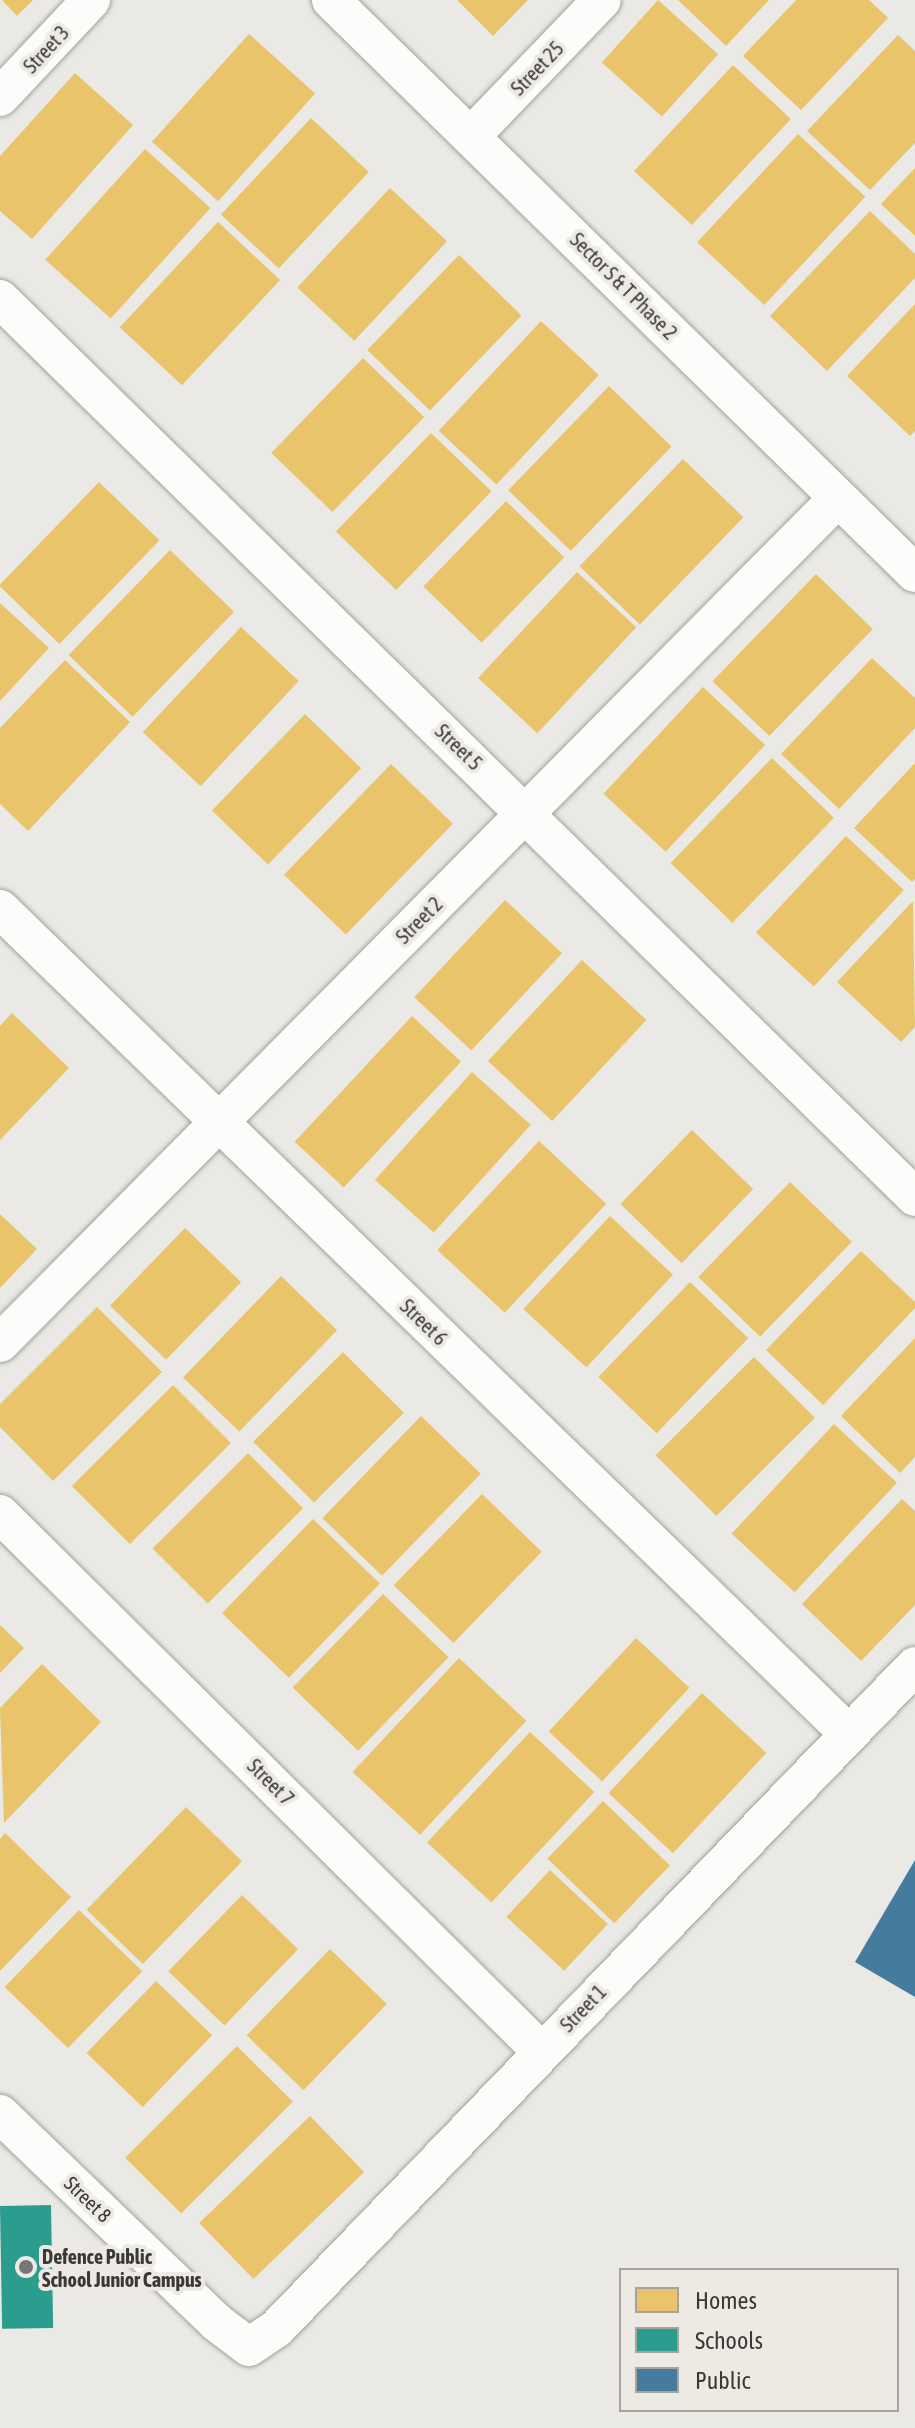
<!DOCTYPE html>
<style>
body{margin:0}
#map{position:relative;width:915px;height:2428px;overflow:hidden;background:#eae9e5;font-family:"Asap Condensed",sans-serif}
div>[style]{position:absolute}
.homes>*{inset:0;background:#e9c46a;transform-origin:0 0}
.schools>*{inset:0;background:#2a9d8f;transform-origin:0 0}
.public>*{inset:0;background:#457b9d}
.roads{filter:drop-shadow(0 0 2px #a1a19e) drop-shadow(0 0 2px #a1a19e)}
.street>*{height:38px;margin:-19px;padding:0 19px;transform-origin:19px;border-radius:19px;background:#fcfcfb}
.dots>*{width:22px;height:22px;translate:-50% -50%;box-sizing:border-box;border:4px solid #eceae3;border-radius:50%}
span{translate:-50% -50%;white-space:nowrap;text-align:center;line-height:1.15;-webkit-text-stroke:8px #eceae3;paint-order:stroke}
.street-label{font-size:20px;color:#3a3937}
.poi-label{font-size:20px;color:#3a3937;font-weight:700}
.left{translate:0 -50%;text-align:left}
.legend{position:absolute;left:619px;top:2268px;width:280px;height:144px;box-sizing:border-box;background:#eceae3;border:2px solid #a5a39e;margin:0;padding:10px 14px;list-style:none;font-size:24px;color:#3a3937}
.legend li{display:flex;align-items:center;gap:16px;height:40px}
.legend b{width:40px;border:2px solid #a5a39e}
</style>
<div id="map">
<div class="homes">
<i style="clip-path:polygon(2px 0,33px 0,17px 16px)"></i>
<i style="clip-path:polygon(457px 0,528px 0,493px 36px)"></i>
<i style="left:658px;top:0;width:81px;height:84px;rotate:42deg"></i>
<i style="clip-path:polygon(678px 0,769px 0,726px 46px)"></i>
<i style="clip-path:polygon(796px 0,869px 0,888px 18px,801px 110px,743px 56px)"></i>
<i style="left:249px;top:34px;width:89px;height:145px;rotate:42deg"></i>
<i style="clip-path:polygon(898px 35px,915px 51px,915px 143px,870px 190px,807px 131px)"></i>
<i style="left:733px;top:65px;width:79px;height:145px;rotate:43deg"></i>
<i style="clip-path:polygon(75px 73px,133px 125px,32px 239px,0 211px,0 156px)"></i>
<i style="left:311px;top:118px;width:79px;height:132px;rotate:43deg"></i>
<i style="left:798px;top:134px;width:92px;height:148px;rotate:43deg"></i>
<i style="left:145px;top:149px;width:88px;height:149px;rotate:42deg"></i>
<i style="clip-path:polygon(915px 168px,915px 236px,881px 204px)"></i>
<i style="left:390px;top:188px;width:78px;height:136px;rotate:43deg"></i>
<i style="clip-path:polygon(870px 211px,915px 254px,915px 278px,827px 371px,770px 316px)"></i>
<i style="left:218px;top:222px;width:85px;height:144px;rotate:43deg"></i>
<i style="left:459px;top:255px;width:87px;height:132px;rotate:44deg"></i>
<i style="clip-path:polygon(915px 304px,915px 431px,910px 436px,847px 376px)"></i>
<i style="left:541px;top:321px;width:79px;height:150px;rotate:43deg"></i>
<i style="left:363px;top:358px;width:85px;height:132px;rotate:44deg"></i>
<i style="left:609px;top:386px;width:87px;height:145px;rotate:44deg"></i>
<i style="left:431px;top:433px;width:84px;height:137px;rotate:44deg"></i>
<i style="left:683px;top:459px;width:84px;height:149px;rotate:44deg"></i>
<i style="left:99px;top:482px;width:84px;height:144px;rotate:44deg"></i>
<i style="left:506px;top:501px;width:81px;height:119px;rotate:44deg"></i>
<i style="left:170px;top:550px;width:89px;height:146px;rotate:44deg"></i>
<i style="left:577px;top:572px;width:81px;height:145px;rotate:43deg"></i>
<i style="left:816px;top:574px;width:79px;height:149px;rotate:44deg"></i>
<i style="clip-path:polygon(0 603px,49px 648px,0 701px)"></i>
<i style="left:241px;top:627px;width:79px;height:144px;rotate:43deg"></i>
<i style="clip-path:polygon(872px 658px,915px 698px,915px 728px,839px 809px,781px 754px)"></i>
<i style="clip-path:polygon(65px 660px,130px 722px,28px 831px,0 804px,0 728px)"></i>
<i style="left:703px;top:687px;width:85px;height:146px;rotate:43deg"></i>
<i style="left:305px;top:714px;width:78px;height:134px;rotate:44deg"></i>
<i style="left:772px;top:758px;width:86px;height:146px;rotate:44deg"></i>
<i style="clip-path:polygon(915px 763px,915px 879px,912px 882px,854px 828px)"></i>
<i style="left:391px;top:764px;width:86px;height:154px;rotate:44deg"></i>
<i style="left:846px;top:836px;width:79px;height:132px;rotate:43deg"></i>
<i style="left:505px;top:900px;width:78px;height:133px;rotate:43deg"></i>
<i style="clip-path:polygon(913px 901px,915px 1027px,901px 1042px,837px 982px)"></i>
<i style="left:582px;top:960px;width:88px;height:138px;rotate:43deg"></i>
<i style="clip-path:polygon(12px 1013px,69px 1068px,0 1140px,0 1026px)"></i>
<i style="left:412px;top:1016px;width:67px;height:172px;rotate:43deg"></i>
<i style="left:472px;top:1072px;width:79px;height:145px;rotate:42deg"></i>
<i style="left:692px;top:1130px;width:85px;height:103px;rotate:44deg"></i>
<i style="left:539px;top:1141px;width:92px;height:149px;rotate:43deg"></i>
<i style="left:790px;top:1182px;width:86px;height:132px;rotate:44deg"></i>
<i style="clip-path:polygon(0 1214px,37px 1249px,0 1288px)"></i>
<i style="left:610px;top:1216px;width:86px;height:127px;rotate:43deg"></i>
<i style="left:185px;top:1228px;width:78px;height:108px;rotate:44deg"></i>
<i style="clip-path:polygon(861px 1251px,915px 1302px,915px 1308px,823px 1405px,766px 1350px)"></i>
<i style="left:281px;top:1276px;width:78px;height:141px;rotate:44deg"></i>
<i style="left:690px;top:1282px;width:81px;height:132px;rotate:44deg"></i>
<i style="clip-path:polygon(97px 1307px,162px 1372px,53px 1481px,0 1427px,0 1404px)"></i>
<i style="clip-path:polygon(915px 1338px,915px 1457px,900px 1473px,841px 1416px)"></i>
<i style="left:343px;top:1352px;width:86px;height:127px;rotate:45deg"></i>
<i style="left:754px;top:1357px;width:86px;height:139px;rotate:45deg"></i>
<i style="left:173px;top:1385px;width:82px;height:143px;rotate:45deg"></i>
<i style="left:421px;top:1416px;width:83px;height:142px;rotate:44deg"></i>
<i style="left:834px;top:1424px;width:86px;height:150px;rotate:43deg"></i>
<i style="left:248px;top:1453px;width:78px;height:135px;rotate:45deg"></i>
<i style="left:482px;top:1494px;width:83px;height:127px;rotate:44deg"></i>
<i style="clip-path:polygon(902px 1499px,915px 1511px,915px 1605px,861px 1661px,802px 1604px)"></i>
<i style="left:313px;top:1519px;width:93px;height:131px;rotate:44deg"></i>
<i style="left:383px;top:1594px;width:91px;height:130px;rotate:44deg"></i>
<i style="clip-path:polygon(0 1625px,24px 1648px,0 1673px)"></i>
<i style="left:636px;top:1638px;width:73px;height:128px;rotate:43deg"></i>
<i style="left:459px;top:1658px;width:92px;height:156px;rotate:43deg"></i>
<i style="clip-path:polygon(42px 1664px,101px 1722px,4px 1823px,0 1708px)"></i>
<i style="left:702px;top:1693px;width:88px;height:137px;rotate:43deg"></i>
<i style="left:530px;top:1732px;width:88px;height:151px;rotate:43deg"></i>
<i style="left:603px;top:1801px;width:93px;height:80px;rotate:44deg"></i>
<i style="left:186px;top:1807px;width:78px;height:143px;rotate:44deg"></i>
<i style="clip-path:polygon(5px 1833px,71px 1897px,0 1971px,0 1839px)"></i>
<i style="left:550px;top:1870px;width:79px;height:64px;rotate:43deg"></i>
<i style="left:242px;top:1895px;width:78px;height:106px;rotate:44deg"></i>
<i style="left:79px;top:1910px;width:88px;height:107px;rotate:44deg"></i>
<i style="left:330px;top:1949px;width:79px;height:120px;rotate:44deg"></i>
<i style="left:156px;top:1981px;width:78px;height:100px;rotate:44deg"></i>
<i style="left:237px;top:2046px;width:79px;height:158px;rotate:45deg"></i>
<i style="left:310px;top:2116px;width:78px;height:154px;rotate:46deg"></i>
</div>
<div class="schools">
<i style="left:51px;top:2205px;width:123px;height:51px;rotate:89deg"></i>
</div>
<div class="public">
<i style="clip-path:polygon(915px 1860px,915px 1997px,855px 1962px)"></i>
</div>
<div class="roads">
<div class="street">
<i style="left:331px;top:0;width:818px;rotate:44.46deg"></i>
<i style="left:0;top:97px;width:133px;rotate:-46.8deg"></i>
<i style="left:472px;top:135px;width:187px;rotate:-46.1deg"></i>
<i style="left:0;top:299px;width:1282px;rotate:44.46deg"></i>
<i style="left:0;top:909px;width:1184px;rotate:44.18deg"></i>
<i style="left:0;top:1343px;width:1190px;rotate:-45.24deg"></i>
<i style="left:0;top:1514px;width:762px;rotate:44.79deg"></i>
<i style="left:0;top:2114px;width:300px;rotate:43.9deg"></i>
<i style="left:216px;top:2322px;width:41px;rotate:37.1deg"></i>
<i style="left:249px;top:2347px;width:34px;rotate:-34deg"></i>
<i style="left:277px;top:2328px;width:919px;rotate:-46.06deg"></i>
</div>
</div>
<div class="dots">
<i style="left:26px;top:2267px;background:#787774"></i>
</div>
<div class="street-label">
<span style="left:46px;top:49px;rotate:-47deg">Street 3</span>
<span style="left:537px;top:68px;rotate:-46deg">Street 25</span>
<span style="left:624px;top:286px;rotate:45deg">Sector S &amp; T Phase 2</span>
<span style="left:459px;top:747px;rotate:44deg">Street 5</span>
<span style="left:419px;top:920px;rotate:-45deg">Street 2</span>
<span style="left:424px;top:1322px;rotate:44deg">Street 6</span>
<span style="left:271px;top:1782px;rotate:45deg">Street 7</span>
<span style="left:583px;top:2008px;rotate:-46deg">Street 1</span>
<span style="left:88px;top:2199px;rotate:44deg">Street 8</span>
</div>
<div class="poi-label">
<span class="left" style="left:42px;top:2268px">Defence Public<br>School Junior Campus</span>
</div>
<ul class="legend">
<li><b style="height:22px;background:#e9c46a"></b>Homes</li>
<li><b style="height:22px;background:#2a9d8f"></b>Schools</li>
<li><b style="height:22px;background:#457b9d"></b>Public</li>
</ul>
</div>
